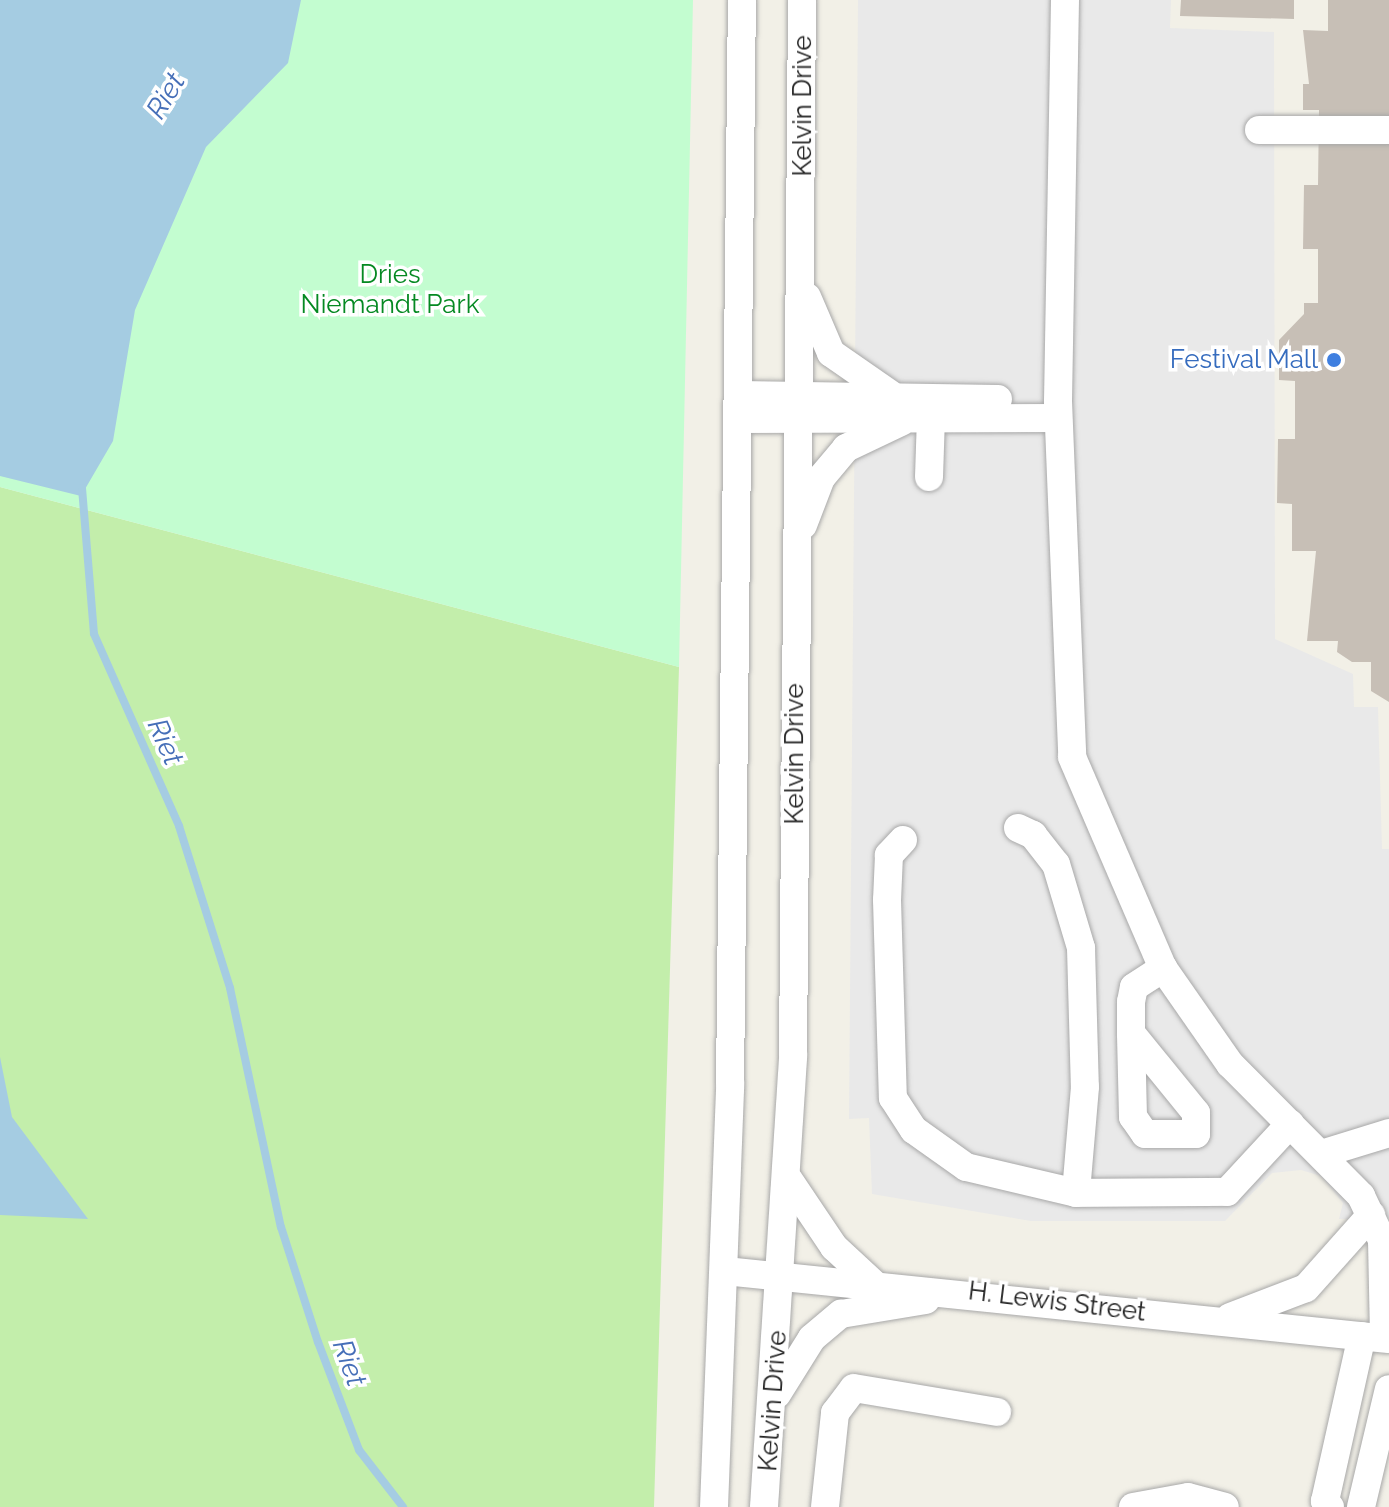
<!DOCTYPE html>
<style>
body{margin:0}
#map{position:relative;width:1389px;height:1507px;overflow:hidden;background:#f2f0e7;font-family:Raleway,sans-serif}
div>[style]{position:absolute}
.grass>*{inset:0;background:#c3eeab}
.park>*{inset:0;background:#c3fdd0}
.parking>*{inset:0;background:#e9e9e9}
.water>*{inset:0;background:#a5cce2}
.stream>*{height:8px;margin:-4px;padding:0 4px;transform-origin:4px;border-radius:4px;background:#a5cce2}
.building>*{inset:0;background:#c7bfb6}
.roads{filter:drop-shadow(0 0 2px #a8a8a8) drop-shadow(0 0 2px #a8a8a8)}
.minor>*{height:28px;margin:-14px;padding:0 14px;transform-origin:14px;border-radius:14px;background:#fff}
.dots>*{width:22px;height:22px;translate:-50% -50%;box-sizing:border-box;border:4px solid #fff;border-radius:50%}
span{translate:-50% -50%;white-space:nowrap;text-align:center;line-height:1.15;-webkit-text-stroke:7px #fff;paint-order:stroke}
.street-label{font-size:26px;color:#212121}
.park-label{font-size:26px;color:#058922}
.shop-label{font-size:26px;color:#366cbe}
.right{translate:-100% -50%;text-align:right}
.water-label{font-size:28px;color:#466fb8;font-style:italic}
</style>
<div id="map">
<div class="grass">
<i style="clip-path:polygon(0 487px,679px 667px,654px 1507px,0 1507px)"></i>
</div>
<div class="park">
<i style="clip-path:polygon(0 0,693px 0,679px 667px,0 487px)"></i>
</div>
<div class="parking">
<i style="clip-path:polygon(858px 0,1171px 0,1170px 28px,1274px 32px,1275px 639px,1353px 674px,1354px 707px,1378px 707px,1382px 849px,1389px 849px,1389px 1218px,1339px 1219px,1343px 1203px,1321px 1176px,1301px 1170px,1272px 1173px,1225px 1221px,1031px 1221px,872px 1194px,869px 1118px,849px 1119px)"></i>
</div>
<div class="water">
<i style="clip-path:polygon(0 0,301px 0,288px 63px,206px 147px,135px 310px,113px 441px,81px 496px,0 476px)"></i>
<i style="clip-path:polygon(0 1057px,12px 1117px,88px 1219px,0 1215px)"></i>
</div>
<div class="stream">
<i style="left:82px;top:488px;width:146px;rotate:85.3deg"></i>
<i style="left:94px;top:634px;width:210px;rotate:66.1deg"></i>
<i style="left:179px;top:826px;width:170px;rotate:72.5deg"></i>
<i style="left:230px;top:988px;width:244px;rotate:78deg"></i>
<i style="left:281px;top:1227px;width:121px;rotate:72.2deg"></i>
<i style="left:318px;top:1342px;width:116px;rotate:69.2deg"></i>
<i style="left:359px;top:1450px;width:72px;rotate:52.3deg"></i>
</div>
<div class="building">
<i style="clip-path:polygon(1181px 0,1294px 0,1294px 19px,1180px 16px)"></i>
<i style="clip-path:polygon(1328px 0,1389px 0,1389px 702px,1371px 691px,1371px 662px,1352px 662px,1337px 652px,1338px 641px,1307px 641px,1316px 551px,1292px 551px,1292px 504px,1277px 503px,1278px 439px,1295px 439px,1295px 381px,1279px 380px,1279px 340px,1304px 314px,1304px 303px,1318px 303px,1318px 249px,1303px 249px,1304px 185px,1318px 185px,1319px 110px,1303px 110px,1303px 84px,1309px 84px,1303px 30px,1328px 31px)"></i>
</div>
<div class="roads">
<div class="minor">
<i style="left:1065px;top:0;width:401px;rotate:91deg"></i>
<i style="left:1058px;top:401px;width:356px;rotate:87.7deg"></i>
<i style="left:1072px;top:757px;width:230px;rotate:66.7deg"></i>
<i style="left:1163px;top:968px;width:117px;rotate:55.1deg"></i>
<i style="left:1230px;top:1064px;width:186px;rotate:45.2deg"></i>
<i style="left:1361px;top:1196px;width:49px;rotate:64.5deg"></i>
<i style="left:1382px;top:1240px;width:98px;rotate:88.8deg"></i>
<i style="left:1259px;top:130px;width:130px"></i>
<i style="left:807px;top:297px;width:61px;rotate:66.8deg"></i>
<i style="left:831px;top:353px;width:72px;rotate:34.8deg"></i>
<i style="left:739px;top:395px;width:259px;rotate:0.9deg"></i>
<i style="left:738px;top:419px;width:320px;rotate:-0.2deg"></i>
<i style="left:929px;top:477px;width:61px;rotate:-88.1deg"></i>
<i style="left:803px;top:525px;width:50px;rotate:-69deg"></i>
<i style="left:821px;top:478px;width:39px;rotate:-50deg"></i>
<i style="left:846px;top:448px;width:61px;rotate:-25.3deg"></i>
<i style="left:1018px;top:828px;width:17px;rotate:25deg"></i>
<i style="left:1033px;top:835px;width:37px;rotate:52deg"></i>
<i style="left:1056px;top:864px;width:88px;rotate:73.4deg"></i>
<i style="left:1081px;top:948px;width:139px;rotate:88.4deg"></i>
<i style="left:1085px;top:1087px;width:106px;rotate:94.9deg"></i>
<i style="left:1076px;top:1193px;width:151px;rotate:-0.4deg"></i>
<i style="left:1227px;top:1192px;width:93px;rotate:-47.2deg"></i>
<i style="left:903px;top:840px;width:21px;rotate:133deg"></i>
<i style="left:889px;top:855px;width:45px;rotate:92.5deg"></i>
<i style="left:887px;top:900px;width:198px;rotate:88.3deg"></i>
<i style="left:893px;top:1098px;width:38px;rotate:57deg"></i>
<i style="left:914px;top:1130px;width:64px;rotate:35.4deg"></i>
<i style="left:966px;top:1167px;width:113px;rotate:13.3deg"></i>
<i style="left:1131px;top:1033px;width:103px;rotate:50.9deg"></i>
<i style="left:1196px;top:1113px;width:21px;rotate:90deg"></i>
<i style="left:1196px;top:1134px;width:51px;rotate:180deg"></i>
<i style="left:1145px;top:1134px;width:21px;rotate:-125deg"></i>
<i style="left:1133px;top:1117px;width:84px;rotate:-91.4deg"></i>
<i style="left:1131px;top:1033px;width:31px;rotate:-90deg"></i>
<i style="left:1131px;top:1002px;width:15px;rotate:-79deg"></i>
<i style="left:1134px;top:987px;width:35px;rotate:-33deg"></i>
<i style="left:1321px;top:1154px;width:71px;rotate:-17.2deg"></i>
<i style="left:789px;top:1180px;width:81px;rotate:56.1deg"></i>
<i style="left:834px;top:1247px;width:53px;rotate:42.7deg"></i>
<i style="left:725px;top:1271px;width:667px;rotate:5.85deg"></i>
<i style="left:1230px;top:1317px;width:81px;rotate:-20.9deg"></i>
<i style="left:1306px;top:1288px;width:98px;rotate:-48.3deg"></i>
<i style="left:777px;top:1394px;width:66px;rotate:-58deg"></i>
<i style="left:812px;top:1338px;width:38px;rotate:-40deg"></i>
<i style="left:841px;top:1314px;width:86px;rotate:-9.4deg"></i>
<i style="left:714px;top:1507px;width:423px;rotate:-87.8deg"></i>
<i style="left:730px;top:1084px;width:1084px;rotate:-89.37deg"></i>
<i style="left:764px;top:1507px;width:452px;rotate:-86.3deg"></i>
<i style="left:793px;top:1056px;width:1056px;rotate:-89.51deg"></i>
<i style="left:825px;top:1507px;width:95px;rotate:-83.9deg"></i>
<i style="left:835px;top:1413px;width:31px;rotate:-53deg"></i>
<i style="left:854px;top:1388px;width:145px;rotate:9.5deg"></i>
<i style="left:1133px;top:1507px;width:56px;rotate:-10.3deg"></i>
<i style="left:1188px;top:1497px;width:38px;rotate:15deg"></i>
<i style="left:1330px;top:1507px;width:8px;rotate:-130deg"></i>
<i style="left:1325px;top:1501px;width:169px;rotate:-77.4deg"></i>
<i style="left:1361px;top:1507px;width:121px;rotate:-76.7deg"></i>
</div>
</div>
<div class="dots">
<i style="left:1334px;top:360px;background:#3f7fe0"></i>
</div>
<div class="street-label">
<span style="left:803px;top:106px;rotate:-90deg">Kelvin Drive</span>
<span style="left:795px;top:754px;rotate:-90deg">Kelvin Drive</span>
<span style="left:1057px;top:1302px;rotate:7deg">H. Lewis Street</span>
<span style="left:773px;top:1401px;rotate:-86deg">Kelvin Drive</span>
</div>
<div class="park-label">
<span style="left:390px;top:290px">Dries<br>Niemandt Park</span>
</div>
<div class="shop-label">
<span class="right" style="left:1318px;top:360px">Festival Mall</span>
</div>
<div class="water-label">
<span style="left:166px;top:96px;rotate:-59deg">Riet</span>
<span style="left:165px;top:742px;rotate:66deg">Riet</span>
<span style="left:349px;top:1363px;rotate:70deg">Riet</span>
</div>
</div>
